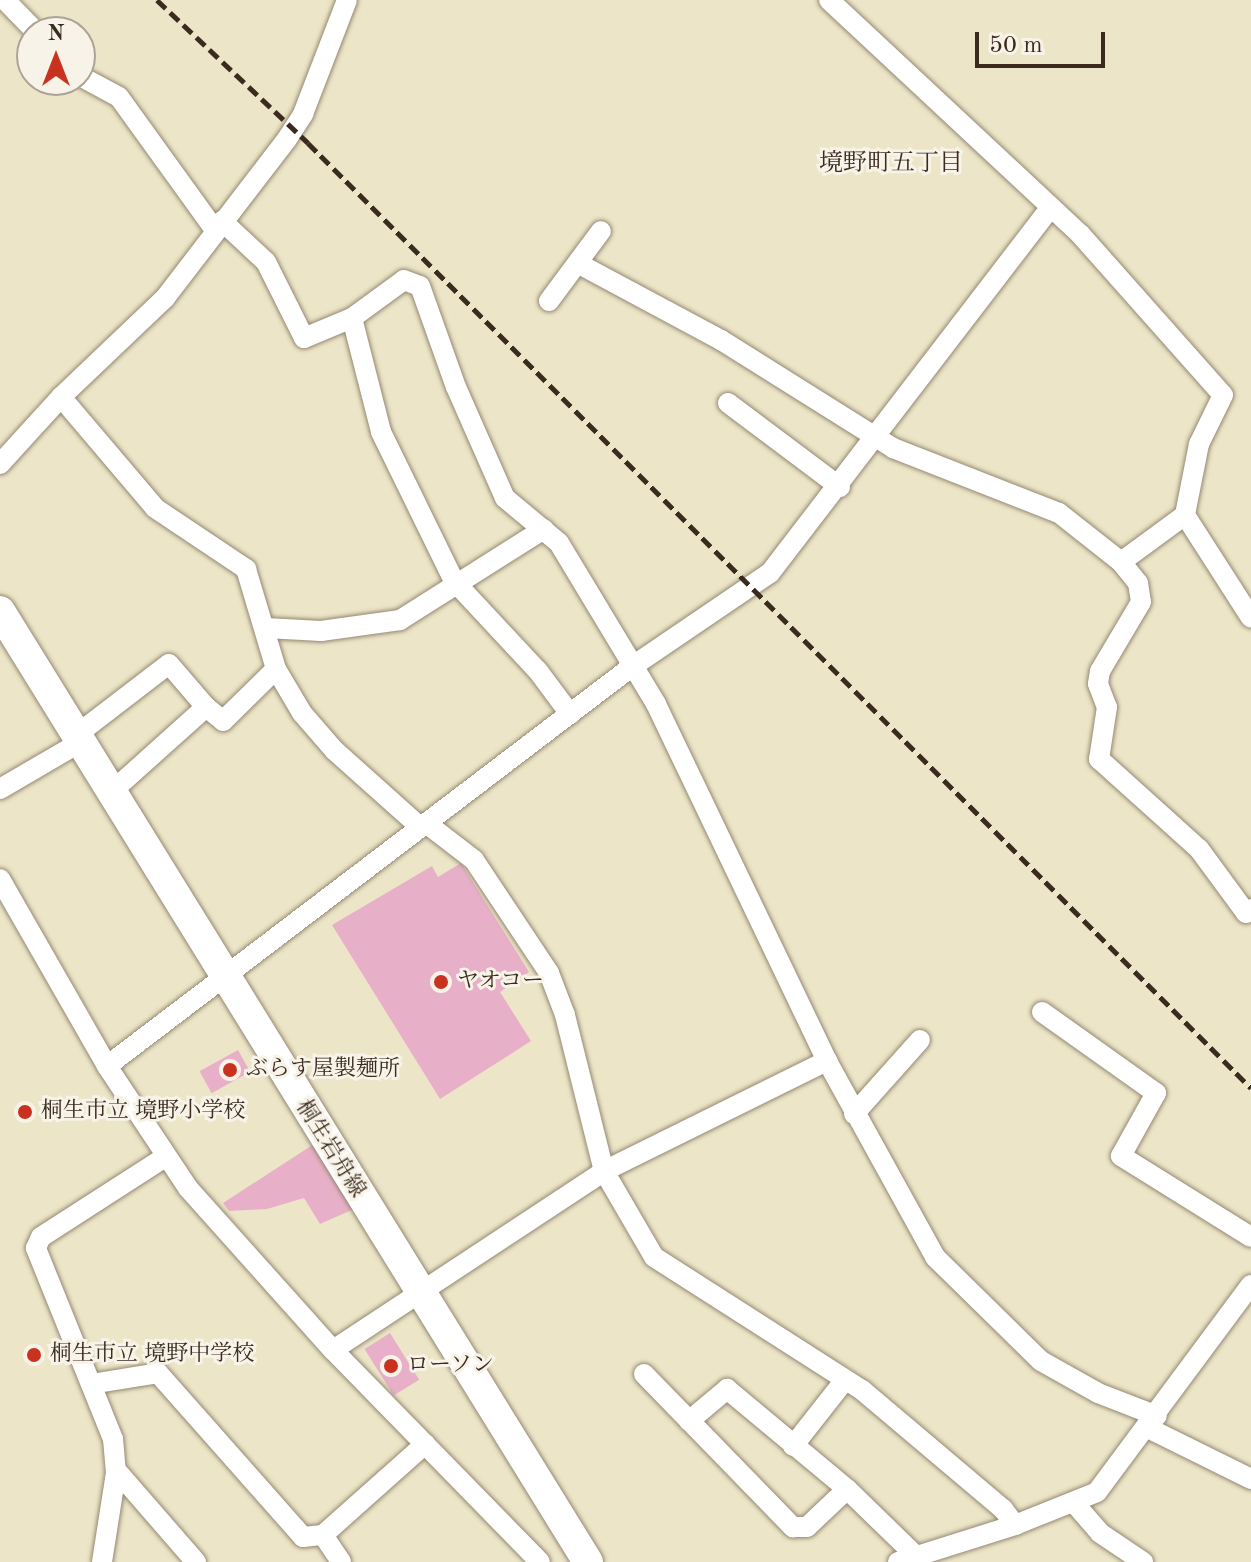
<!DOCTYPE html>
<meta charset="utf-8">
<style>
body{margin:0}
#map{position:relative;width:1251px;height:1562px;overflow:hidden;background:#ece5c7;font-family:"Old Standard TT","Noto Serif JP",serif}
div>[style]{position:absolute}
.building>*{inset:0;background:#e8b0c8;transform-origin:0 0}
.roads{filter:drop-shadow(0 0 2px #948872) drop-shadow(0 0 2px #948872)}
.minor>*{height:20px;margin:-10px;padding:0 10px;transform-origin:10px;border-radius:10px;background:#fff}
.primary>*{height:30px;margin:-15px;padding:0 15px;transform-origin:15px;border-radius:15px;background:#fff}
.rail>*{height:5px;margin-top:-2.5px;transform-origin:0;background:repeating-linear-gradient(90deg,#3b2a1e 0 12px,transparent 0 18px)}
.dots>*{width:22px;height:22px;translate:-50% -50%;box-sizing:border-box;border:4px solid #f7f3e8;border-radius:50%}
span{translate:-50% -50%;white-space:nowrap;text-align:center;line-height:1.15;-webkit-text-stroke:6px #f7f3e8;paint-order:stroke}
.poi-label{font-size:22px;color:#3b2a1e}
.left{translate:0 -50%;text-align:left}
.street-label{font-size:22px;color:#3b2a1e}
.neighbourhood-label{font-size:24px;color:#3b2a1e}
.north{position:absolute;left:16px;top:16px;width:80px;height:80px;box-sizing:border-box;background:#f7f3e8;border:2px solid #aca397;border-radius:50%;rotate:0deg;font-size:22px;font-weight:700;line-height:32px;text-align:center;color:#3b2a1e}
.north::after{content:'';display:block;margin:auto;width:28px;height:36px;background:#c8321e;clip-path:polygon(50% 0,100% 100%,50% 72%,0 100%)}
.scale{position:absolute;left:975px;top:32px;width:130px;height:36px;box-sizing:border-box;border:4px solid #3b2a1e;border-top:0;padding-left:10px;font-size:24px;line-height:28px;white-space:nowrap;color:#3b2a1e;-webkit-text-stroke:6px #f7f3e8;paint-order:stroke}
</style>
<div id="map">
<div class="building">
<i style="clip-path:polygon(461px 863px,529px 972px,500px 992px,531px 1041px,440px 1099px,332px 925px,432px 866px,438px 877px)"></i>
<i style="left:238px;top:1050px;width:25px;height:44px;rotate:61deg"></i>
<i style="clip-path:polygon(314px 1144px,354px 1209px,320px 1224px,304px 1198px,267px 1209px,229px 1211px,223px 1203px)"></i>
<i style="left:390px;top:1333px;width:55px;height:30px;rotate:58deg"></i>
</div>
<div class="roads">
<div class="minor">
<i style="left:5px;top:0;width:45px;rotate:45.9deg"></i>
<i style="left:829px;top:0;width:343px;rotate:43deg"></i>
<i style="left:1080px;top:234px;width:215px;rotate:48.4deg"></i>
<i style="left:1223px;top:395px;width:55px;rotate:116.1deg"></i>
<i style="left:1199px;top:444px;width:72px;rotate:101.2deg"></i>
<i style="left:1185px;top:515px;width:122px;rotate:57.3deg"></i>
<i style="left:80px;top:76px;width:44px;rotate:28.3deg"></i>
<i style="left:119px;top:97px;width:164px;rotate:54.2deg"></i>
<i style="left:222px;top:221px;width:60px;rotate:43deg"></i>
<i style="left:266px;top:262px;width:85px;rotate:63.4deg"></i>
<i style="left:304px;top:338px;width:52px;rotate:-22.6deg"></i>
<i style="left:352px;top:318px;width:64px;rotate:-36.2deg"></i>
<i style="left:404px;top:280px;width:17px;rotate:21deg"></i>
<i style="left:420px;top:286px;width:107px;rotate:70.4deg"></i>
<i style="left:456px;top:387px;width:121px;rotate:66.2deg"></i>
<i style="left:505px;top:498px;width:70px;rotate:39.8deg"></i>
<i style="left:559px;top:543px;width:188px;rotate:58.9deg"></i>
<i style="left:656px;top:704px;width:396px;rotate:64.4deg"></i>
<i style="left:827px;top:1061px;width:224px;rotate:61.1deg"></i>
<i style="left:935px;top:1257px;width:148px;rotate:44.5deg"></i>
<i style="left:1041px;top:1361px;width:65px;rotate:29.3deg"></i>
<i style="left:1098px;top:1393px;width:63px;rotate:21.3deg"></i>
<i style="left:581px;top:265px;width:159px;rotate:28.2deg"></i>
<i style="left:721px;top:340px;width:203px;rotate:32.1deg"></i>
<i style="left:893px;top:448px;width:178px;rotate:21.4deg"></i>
<i style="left:1059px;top:513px;width:79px;rotate:38.3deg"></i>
<i style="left:1121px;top:562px;width:27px;rotate:51deg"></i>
<i style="left:1138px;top:583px;width:19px;rotate:81deg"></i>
<i style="left:1141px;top:602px;width:80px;rotate:120.7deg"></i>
<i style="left:1100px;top:671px;width:13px;rotate:99deg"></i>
<i style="left:1098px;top:684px;width:25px;rotate:69deg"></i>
<i style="left:1107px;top:707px;width:53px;rotate:98.7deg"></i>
<i style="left:1099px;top:759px;width:135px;rotate:42deg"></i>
<i style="left:1199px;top:849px;width:79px;rotate:53.7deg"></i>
<i style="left:1246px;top:913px;width:6px;rotate:-39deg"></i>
<i style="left:549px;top:301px;width:87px;rotate:-53.4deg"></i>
<i style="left:352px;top:318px;width:118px;rotate:75.7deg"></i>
<i style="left:381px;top:432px;width:166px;rotate:63.9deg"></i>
<i style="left:454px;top:581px;width:123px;rotate:47deg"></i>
<i style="left:538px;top:671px;width:54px;rotate:53.3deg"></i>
<i style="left:61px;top:397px;width:145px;rotate:49.7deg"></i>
<i style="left:155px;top:508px;width:110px;rotate:33.8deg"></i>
<i style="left:246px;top:569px;width:104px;rotate:73.3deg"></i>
<i style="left:276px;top:669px;width:51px;rotate:59.4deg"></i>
<i style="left:302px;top:713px;width:49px;rotate:49.1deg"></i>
<i style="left:334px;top:750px;width:115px;rotate:41.8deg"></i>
<i style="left:728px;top:403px;width:140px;rotate:36.9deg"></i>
<i style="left:0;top:464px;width:91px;rotate:-47.7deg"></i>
<i style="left:61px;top:397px;width:144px;rotate:-43.6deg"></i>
<i style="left:165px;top:298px;width:200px;rotate:-52.5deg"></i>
<i style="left:287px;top:139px;width:30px;rotate:-57deg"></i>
<i style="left:303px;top:114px;width:122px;rotate:-68.9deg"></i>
<i style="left:1121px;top:562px;width:79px;rotate:-36.3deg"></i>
<i style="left:266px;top:628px;width:55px;rotate:3.1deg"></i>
<i style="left:321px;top:631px;width:80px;rotate:-7.9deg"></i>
<i style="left:400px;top:620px;width:170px;rotate:-32.3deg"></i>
<i style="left:206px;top:707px;width:22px;rotate:39deg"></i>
<i style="left:223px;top:721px;width:74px;rotate:-44.5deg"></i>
<i style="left:75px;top:736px;width:118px;rotate:-37.5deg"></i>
<i style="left:169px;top:664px;width:57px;rotate:49.3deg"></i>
<i style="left:206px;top:707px;width:129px;rotate:138.1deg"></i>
<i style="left:0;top:789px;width:91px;rotate:-30.2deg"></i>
<i style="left:426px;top:823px;width:61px;rotate:37.6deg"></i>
<i style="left:474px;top:860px;width:136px;rotate:56.4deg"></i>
<i style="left:549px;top:973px;width:45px;rotate:69.1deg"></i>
<i style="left:565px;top:1015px;width:161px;rotate:76deg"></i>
<i style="left:604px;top:1171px;width:99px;rotate:59.8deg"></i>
<i style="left:654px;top:1257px;width:247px;rotate:32.6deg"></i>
<i style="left:862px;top:1390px;width:185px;rotate:40.2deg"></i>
<i style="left:1003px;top:1509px;width:20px;rotate:53deg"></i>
<i style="left:0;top:879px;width:215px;rotate:60.2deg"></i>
<i style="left:107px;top:1066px;width:146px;rotate:56.4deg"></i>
<i style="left:188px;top:1188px;width:217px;rotate:48.2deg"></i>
<i style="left:333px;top:1350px;width:296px;rotate:45.7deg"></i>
<i style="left:1042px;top:1012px;width:140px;rotate:35.4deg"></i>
<i style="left:1156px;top:1093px;width:72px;rotate:119.1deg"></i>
<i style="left:1121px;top:1156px;width:153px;rotate:31.9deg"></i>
<i style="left:107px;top:1066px;width:657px;rotate:-37.27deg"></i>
<i style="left:630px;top:668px;width:169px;rotate:-34.2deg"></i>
<i style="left:770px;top:573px;width:461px;rotate:-52.5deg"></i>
<i style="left:854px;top:1114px;width:99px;rotate:-48.3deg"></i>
<i style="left:333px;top:1350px;width:325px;rotate:-33.4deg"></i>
<i style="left:604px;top:1171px;width:249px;rotate:-26.3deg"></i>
<i style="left:644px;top:1374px;width:214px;rotate:45.8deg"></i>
<i style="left:793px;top:1527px;width:14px"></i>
<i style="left:807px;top:1527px;width:55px;rotate:-43.5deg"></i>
<i style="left:91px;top:1384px;width:68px;rotate:-9.3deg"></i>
<i style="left:158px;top:1373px;width:219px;rotate:48.5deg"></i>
<i style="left:303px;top:1537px;width:20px;rotate:-6deg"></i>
<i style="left:323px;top:1535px;width:137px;rotate:-41.7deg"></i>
<i style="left:689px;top:1421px;width:50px;rotate:-40.1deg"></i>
<i style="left:727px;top:1389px;width:156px;rotate:39.8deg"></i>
<i style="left:847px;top:1489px;width:96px;rotate:44.2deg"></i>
<i style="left:1148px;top:1428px;width:115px;rotate:26.3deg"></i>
<i style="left:793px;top:1446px;width:84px;rotate:-51.8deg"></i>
<i style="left:116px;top:1470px;width:122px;rotate:49deg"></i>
<i style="left:1075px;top:1504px;width:38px;rotate:49deg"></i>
<i style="left:1100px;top:1533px;width:52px;rotate:34deg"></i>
<i style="left:323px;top:1535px;width:32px;rotate:56deg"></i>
<i style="left:102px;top:1562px;width:90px;rotate:-81.1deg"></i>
<i style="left:116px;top:1473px;width:34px;rotate:-95deg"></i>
<i style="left:113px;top:1439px;width:206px;rotate:-112deg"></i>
<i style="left:36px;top:1248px;width:12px;rotate:-66deg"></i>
<i style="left:41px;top:1237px;width:148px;rotate:-32.8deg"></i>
<i style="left:898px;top:1562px;width:123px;rotate:-17.5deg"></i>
<i style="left:1015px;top:1525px;width:88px;rotate:-21.9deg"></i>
<i style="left:1097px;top:1492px;width:258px;rotate:-53.4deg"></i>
</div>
<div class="primary">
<i style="left:0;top:611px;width:1118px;rotate:58.27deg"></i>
</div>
</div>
<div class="rail">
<i style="left:157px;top:0;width:208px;rotate:43.4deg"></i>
<i style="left:308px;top:143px;width:1335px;rotate:45.06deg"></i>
</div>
<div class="dots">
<i style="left:441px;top:982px;background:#c8321e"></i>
<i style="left:230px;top:1070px;background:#c8321e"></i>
<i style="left:25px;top:1112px;background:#c8321e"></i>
<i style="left:34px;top:1355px;background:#c8321e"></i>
<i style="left:391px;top:1366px;background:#c8321e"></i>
</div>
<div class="poi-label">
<span class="left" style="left:457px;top:982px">ヤオコー</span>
<span class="left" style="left:246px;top:1070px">ぶらす屋製麺所</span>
<span class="left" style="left:41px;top:1112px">桐生市立 境野小学校</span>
<span class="left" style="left:50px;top:1355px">桐生市立 境野中学校</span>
<span class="left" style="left:407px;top:1366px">ローソン</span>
</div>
<div class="street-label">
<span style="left:330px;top:1149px;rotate:58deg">桐生岩舟線</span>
</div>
<div class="neighbourhood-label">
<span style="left:891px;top:165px">境野町五丁目</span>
</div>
<div class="north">N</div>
<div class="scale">50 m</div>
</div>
